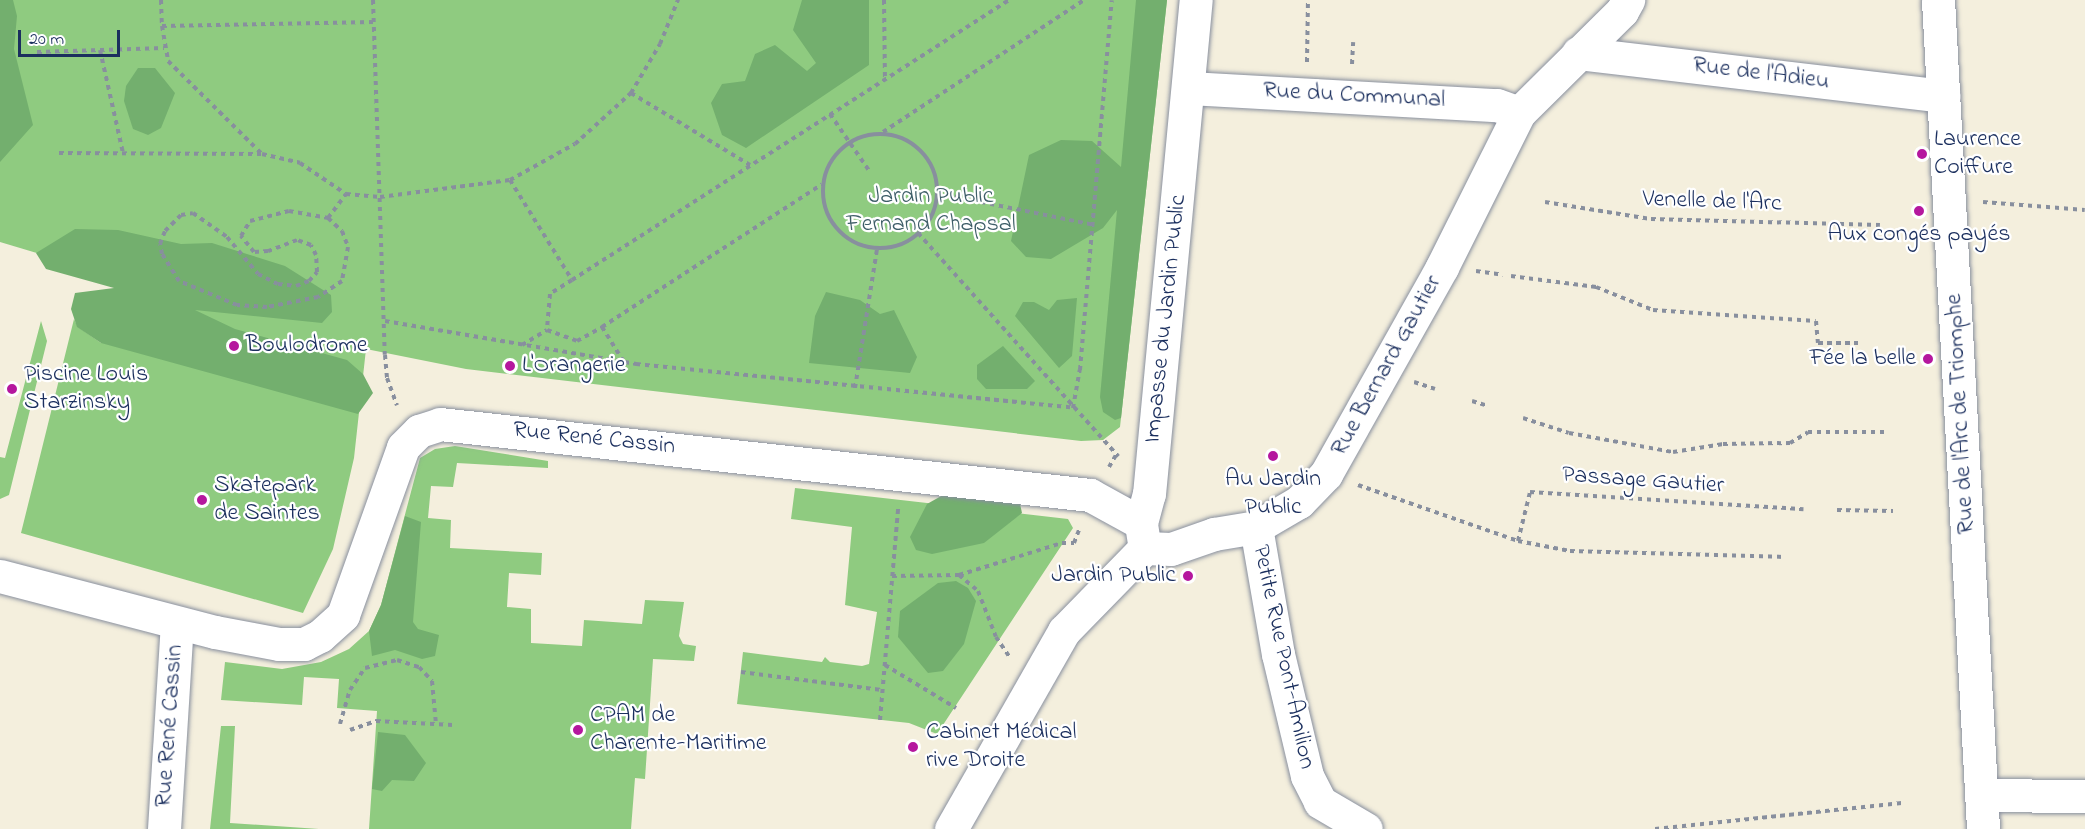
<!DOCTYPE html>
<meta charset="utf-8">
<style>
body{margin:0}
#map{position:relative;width:2085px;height:829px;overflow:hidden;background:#f4efdd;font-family:"Indie Flower",sans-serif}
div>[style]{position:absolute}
.green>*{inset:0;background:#8fcb80}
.forest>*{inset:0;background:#73af6e}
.path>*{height:4px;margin-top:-2px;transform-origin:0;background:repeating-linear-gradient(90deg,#888f9e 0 4.5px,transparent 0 9px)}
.path>.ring{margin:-2px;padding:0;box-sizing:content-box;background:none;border:4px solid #888f9e;border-radius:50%}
.roads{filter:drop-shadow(0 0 2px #888f9e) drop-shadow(0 0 2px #888f9e)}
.minor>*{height:33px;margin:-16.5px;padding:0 16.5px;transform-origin:16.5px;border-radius:16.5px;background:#fff}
.dots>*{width:16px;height:16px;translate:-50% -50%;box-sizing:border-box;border:3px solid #fff;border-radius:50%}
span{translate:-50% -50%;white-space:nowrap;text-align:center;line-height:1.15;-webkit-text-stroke:4.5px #fff;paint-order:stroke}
.street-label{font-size:24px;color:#1b2f5e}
.poi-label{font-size:24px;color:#1b2f5e}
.left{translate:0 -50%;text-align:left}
.right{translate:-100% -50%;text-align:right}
.park-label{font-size:24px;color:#3e5e68}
.scale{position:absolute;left:18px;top:30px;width:102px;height:27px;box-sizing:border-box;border:3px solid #1b2f5e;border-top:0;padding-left:8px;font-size:18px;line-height:21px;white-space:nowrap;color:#1b2f5e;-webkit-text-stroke:4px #fff;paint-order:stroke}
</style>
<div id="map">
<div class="green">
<i style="clip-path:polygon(0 0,1167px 0,1120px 427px,1103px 440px,1081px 441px,466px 369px,366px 349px,354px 458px,333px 549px,303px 613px,21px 533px,74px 319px,78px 327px,101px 343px,117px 277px,0 242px)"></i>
<i style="clip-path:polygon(41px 321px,47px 341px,9px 495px,0 499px,0 457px,5px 458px)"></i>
<i style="clip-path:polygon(455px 446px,548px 461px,548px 468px,457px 463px,453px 487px,431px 486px,428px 518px,451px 520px,450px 548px,542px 553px,541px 575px,509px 573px,507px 607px,531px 609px,531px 643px,582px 646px,584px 620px,642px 624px,645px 600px,684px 602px,679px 636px,683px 644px,696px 646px,694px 661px,653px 659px,645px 779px,635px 778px,631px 829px,369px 829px,377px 711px,337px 708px,339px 679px,304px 677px,302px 705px,221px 700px,225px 662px,282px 669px,321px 662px,349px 649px,369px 631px,381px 605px,420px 458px,435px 449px)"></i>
<i style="clip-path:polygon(795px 488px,1068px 519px,1073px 528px,937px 734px,909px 723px,737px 704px,743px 652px,822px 662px,825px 657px,830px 662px,862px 666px,869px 664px,877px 612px,845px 605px,852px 527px,791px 519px)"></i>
<i style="clip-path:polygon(221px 726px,235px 726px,230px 823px,319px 829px,210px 829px)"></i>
</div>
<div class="forest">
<i style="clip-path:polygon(0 0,13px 0,17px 16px,14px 49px,33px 125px,0 162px)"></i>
<i style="clip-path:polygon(802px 0,869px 0,869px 65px,746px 148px,722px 135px,711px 103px,722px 84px,745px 81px,755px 54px,775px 45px,807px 71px,816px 63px,793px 30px)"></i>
<i style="clip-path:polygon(1136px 0,1167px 0,1121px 418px,1115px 420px,1103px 412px,1100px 397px,1117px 210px,1103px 228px,1051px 259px,1026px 257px,1011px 241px,1029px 155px,1061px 140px,1092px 141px,1121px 167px)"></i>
<i style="clip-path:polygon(138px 68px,155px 68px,175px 93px,161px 128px,148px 135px,133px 129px,124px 101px,126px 86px)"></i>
<i style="clip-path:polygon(75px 229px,118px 230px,181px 244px,212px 243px,285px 266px,331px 295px,332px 312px,322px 323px,195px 310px,235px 329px,347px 360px,363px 374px,373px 393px,358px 414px,101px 343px,77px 327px,71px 309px,75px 293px,114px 288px,46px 269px,36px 253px)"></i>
<i style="clip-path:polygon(826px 292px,860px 300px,880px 314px,894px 310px,917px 357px,910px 373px,809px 363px,815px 316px)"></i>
<i style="clip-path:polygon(1077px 298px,1072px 356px,1059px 368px,1015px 316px,1023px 302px,1034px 302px,1049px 310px,1057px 300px)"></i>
<i style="clip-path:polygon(1003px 346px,1035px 381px,1027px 389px,986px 389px,977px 379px,977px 365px)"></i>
<i style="clip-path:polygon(943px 495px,1019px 499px,1022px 513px,984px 543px,932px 554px,916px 550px,910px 537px,927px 504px)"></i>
<i style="clip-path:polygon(405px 516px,421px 522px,413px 622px,418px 629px,439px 635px,435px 656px,422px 659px,395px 650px,372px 656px,369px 631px,381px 605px)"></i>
<i style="clip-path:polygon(956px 581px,968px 588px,976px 601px,964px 644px,943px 671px,928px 673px,898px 637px,900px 611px,938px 583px)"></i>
<i style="clip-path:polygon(378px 732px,405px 735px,426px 763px,414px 781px,392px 780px,382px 791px,372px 789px)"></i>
</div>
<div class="path">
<i style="left:161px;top:0;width:26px;rotate:88deg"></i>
<i style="left:162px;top:26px;width:212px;rotate:-1.1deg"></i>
<i style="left:373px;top:0;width:355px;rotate:88.1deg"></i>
<i style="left:385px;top:355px;width:23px;rotate:85deg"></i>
<i style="left:387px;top:378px;width:29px;rotate:70deg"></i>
<i style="left:884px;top:0;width:77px;rotate:89.3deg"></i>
<i style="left:162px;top:26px;width:36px;rotate:80deg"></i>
<i style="left:168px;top:61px;width:132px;rotate:44.7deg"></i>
<i style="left:262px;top:154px;width:39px;rotate:13deg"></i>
<i style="left:300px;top:163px;width:55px;rotate:34deg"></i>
<i style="left:346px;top:194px;width:34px;rotate:5deg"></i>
<i style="left:380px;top:197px;width:131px;rotate:-7.5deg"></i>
<i style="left:510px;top:180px;width:74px;rotate:-29deg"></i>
<i style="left:575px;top:144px;width:76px;rotate:-42.3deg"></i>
<i style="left:631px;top:93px;width:57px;rotate:-59.4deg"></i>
<i style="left:660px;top:44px;width:48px;rotate:-67.8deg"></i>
<i style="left:100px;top:50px;width:106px;rotate:77.4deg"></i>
<i style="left:37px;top:52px;width:127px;rotate:-1.8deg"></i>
<i style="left:1307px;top:62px;width:62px;rotate:-89.1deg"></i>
<i style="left:1352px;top:64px;width:22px;rotate:-87deg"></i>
<i style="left:631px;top:93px;width:139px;rotate:31.2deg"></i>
<i style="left:830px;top:114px;width:70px;rotate:55.4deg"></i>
<i style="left:883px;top:132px;width:240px;rotate:-33.3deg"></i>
<i class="ring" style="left:823px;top:134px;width:110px;height:110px"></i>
<i style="left:59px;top:153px;width:202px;rotate:0.3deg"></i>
<i style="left:510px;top:180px;width:118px;rotate:58.2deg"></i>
<i style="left:572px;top:280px;width:26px;rotate:148deg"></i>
<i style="left:550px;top:294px;width:36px;rotate:95deg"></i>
<i style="left:547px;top:330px;width:32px;rotate:20deg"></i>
<i style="left:577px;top:341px;width:29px;rotate:-29deg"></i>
<i style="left:602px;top:327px;width:40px;rotate:58deg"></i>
<i style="left:937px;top:193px;width:160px;rotate:11.5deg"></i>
<i style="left:1545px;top:202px;width:107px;rotate:9.1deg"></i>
<i style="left:1651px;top:219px;width:229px;rotate:1.5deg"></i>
<i style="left:1983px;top:202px;width:102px;rotate:4.5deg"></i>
<i style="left:289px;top:211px;width:40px;rotate:10deg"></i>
<i style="left:328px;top:218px;width:19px;rotate:43deg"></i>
<i style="left:342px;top:231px;width:17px;rotate:69deg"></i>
<i style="left:348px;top:247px;width:35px;rotate:100deg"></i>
<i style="left:342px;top:281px;width:29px;rotate:146deg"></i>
<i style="left:318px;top:297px;width:52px;rotate:168.9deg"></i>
<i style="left:267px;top:307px;width:30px;rotate:-176deg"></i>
<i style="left:237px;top:305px;width:63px;rotate:-157.5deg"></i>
<i style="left:179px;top:281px;width:32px;rotate:-122deg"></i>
<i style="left:162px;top:254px;width:10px;rotate:-101deg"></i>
<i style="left:160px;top:244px;width:14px;rotate:-69deg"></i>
<i style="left:165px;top:231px;width:23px;rotate:-45deg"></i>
<i style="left:181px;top:215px;width:12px;rotate:-9deg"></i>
<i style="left:193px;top:213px;width:42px;rotate:35.2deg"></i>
<i style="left:227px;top:237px;width:48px;rotate:50deg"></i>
<i style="left:258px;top:274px;width:22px;rotate:27deg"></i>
<i style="left:278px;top:284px;width:18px;rotate:6deg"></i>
<i style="left:296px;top:286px;width:14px;rotate:-21deg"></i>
<i style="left:309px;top:281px;width:12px;rotate:-48deg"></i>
<i style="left:317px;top:272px;width:17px;rotate:-93deg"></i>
<i style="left:316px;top:255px;width:11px;rotate:-117deg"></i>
<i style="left:311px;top:245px;width:15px;rotate:-160deg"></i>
<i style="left:297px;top:240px;width:31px;rotate:159deg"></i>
<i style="left:268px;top:251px;width:14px;rotate:176deg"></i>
<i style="left:254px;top:252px;width:21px;rotate:-129deg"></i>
<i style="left:241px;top:236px;width:17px;rotate:-59deg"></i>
<i style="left:250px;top:221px;width:40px;rotate:-14.4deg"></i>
<i style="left:328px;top:218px;width:30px;rotate:-53deg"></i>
<i style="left:918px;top:233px;width:300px;rotate:48.1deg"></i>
<i style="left:1476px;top:271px;width:27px;rotate:8deg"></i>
<i style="left:1511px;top:276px;width:86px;rotate:7.4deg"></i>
<i style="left:1596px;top:287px;width:61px;rotate:22deg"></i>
<i style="left:1653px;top:310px;width:163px;rotate:3.9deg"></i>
<i style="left:1816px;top:321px;width:22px;rotate:85deg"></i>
<i style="left:1818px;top:343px;width:42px"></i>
<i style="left:572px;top:280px;width:519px;rotate:-32.65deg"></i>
<i style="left:385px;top:321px;width:255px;rotate:9.7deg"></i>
<i style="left:636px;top:364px;width:439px;rotate:5.7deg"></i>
<i style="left:602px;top:327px;width:262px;rotate:-33deg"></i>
<i style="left:522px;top:345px;width:29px;rotate:-31deg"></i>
<i style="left:1414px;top:382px;width:22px;rotate:18deg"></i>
<i style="left:855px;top:388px;width:141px;rotate:-81deg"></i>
<i style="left:1472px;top:401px;width:14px;rotate:17deg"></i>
<i style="left:1073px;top:408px;width:39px;rotate:-80deg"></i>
<i style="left:1080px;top:370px;width:371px;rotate:-85.1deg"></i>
<i style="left:1523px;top:418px;width:48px;rotate:18.1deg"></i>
<i style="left:1569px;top:433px;width:106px;rotate:10.4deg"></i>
<i style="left:1673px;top:452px;width:51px;rotate:-9.1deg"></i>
<i style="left:1723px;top:444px;width:67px;rotate:-0.9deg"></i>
<i style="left:1790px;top:443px;width:21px;rotate:-31deg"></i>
<i style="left:1808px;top:432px;width:78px"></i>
<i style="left:1109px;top:467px;width:14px;rotate:-60deg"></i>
<i style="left:1358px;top:485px;width:170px;rotate:19.3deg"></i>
<i style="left:1518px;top:541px;width:50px;rotate:-76.2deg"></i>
<i style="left:1530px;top:492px;width:274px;rotate:3.6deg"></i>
<i style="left:1837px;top:510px;width:56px;rotate:1deg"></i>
<i style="left:1518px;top:541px;width:53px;rotate:10.9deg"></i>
<i style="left:1570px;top:551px;width:215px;rotate:1.6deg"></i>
<i style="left:959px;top:575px;width:108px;rotate:-17.3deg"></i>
<i style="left:1062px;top:543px;width:12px"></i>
<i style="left:1074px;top:543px;width:17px;rotate:-69deg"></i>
<i style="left:892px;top:576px;width:67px;rotate:-0.9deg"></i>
<i style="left:959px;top:575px;width:25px;rotate:40deg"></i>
<i style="left:978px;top:591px;width:49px;rotate:68.6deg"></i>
<i style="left:996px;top:637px;width:25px;rotate:56deg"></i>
<i style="left:885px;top:665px;width:83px;rotate:31.2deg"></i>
<i style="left:741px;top:672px;width:142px;rotate:7.3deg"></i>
<i style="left:880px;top:720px;width:213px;rotate:-85.1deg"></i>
<i style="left:340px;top:724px;width:35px;rotate:-74deg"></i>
<i style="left:350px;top:690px;width:27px;rotate:-56deg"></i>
<i style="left:365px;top:668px;width:33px;rotate:-14deg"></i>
<i style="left:397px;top:660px;width:23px;rotate:18deg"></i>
<i style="left:419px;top:667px;width:19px;rotate:47deg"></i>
<i style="left:432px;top:681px;width:43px;rotate:84.7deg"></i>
<i style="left:350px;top:730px;width:28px;rotate:-19deg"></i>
<i style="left:376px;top:721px;width:77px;rotate:3deg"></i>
<i style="left:1655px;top:829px;width:248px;rotate:-6deg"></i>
</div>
<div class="roads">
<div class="minor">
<i style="left:1938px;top:0;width:830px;rotate:86.89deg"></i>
<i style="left:1578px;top:53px;width:368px;rotate:6.7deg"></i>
<i style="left:1189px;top:88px;width:308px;rotate:3.2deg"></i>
<i style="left:1497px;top:105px;width:23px;rotate:20deg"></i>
<i style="left:1256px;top:527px;width:129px;rotate:80.2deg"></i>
<i style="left:1278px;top:654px;width:125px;rotate:76.6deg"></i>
<i style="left:1307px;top:776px;width:29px;rotate:63deg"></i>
<i style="left:1320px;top:802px;width:53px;rotate:30.4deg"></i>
<i style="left:1144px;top:543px;width:20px;rotate:-99deg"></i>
<i style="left:1141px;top:523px;width:30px;rotate:-75deg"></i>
<i style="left:1149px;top:494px;width:496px;rotate:-84.6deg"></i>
<i style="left:0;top:576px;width:222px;rotate:14.6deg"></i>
<i style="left:215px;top:632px;width:65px;rotate:10.6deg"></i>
<i style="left:279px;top:644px;width:25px"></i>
<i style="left:304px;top:644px;width:18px;rotate:-27deg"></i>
<i style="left:320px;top:636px;width:31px;rotate:-42deg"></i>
<i style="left:343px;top:615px;width:178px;rotate:-70.3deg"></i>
<i style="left:403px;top:447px;width:23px;rotate:-45deg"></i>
<i style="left:419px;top:431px;width:22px;rotate:-18deg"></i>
<i style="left:440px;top:424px;width:654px;rotate:6.23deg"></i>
<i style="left:1090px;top:495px;width:58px;rotate:28.8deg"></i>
<i style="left:1983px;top:795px;width:102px;rotate:0.6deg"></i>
<i style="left:164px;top:829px;width:206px;rotate:-86.4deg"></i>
<i style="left:951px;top:829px;width:228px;rotate:-60.3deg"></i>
<i style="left:1064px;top:631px;width:116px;rotate:-45.7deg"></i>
<i style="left:1145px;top:548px;width:26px;rotate:2deg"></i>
<i style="left:1171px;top:549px;width:46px;rotate:-19.2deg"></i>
<i style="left:1214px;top:534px;width:43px;rotate:-9.5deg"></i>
<i style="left:1256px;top:527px;width:50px;rotate:-30.2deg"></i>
<i style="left:1299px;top:502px;width:39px;rotate:-46deg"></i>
<i style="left:1326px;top:474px;width:237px;rotate:-60.7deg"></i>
<i style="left:1442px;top:267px;width:172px;rotate:-63.4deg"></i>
<i style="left:1519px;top:113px;width:145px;rotate:-44.7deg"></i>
<i style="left:1622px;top:11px;width:13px;rotate:-61deg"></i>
</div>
</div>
<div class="dots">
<i style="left:1922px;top:154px;background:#b5179e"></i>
<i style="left:1919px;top:211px;background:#b5179e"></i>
<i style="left:234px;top:346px;background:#b5179e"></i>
<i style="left:1928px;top:359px;background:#b5179e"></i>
<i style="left:510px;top:366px;background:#b5179e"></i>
<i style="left:12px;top:389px;background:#b5179e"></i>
<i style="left:1273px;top:456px;background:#b5179e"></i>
<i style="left:202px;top:500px;background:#b5179e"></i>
<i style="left:1188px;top:576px;background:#b5179e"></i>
<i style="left:578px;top:730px;background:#b5179e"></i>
<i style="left:913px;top:747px;background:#b5179e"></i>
</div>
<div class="street-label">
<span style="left:1761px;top:74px;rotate:7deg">Rue de l'Adieu</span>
<span style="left:1354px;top:96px;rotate:3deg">Rue du Communal</span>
<span style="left:1712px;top:202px;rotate:2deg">Venelle de l'Arc</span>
<span style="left:1166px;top:319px;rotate:-84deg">Impasse du Jardin Public</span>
<span style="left:1387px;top:366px;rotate:-61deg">Rue Bernard Gautier</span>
<span style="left:1961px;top:414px;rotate:-93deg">Rue de l'Arc de Triomphe</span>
<span style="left:594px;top:439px;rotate:6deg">Rue René Cassin</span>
<span style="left:1643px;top:481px;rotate:4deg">Passage Gautier</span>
<span style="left:1283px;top:657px;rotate:78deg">Petite Rue Pont-Amilion</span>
<span style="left:170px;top:726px;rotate:-86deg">Rue René Cassin</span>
</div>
<div class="poi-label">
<span class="left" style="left:1934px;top:154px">Laurence<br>Coiffure</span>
<span style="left:1919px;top:235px">Aux congés payés</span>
<span class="left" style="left:246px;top:346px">Boulodrome</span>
<span class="right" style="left:1916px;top:359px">Fée la belle</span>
<span class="left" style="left:522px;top:366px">L'Orangerie</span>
<span class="left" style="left:24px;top:389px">Piscine Louis<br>Starzinsky</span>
<span style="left:1273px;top:494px">Au Jardin<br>Public</span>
<span class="left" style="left:214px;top:500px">Skatepark<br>de Saintes</span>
<span class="right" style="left:1176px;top:576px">Jardin Public</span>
<span class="left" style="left:590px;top:730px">CPAM de<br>Charente-Maritime</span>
<span class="left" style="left:926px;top:747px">Cabinet Médical<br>rive Droite</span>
</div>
<div class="park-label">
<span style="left:931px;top:211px">Jardin Public<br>Fernand Chapsal</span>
</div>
<div class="scale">20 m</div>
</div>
